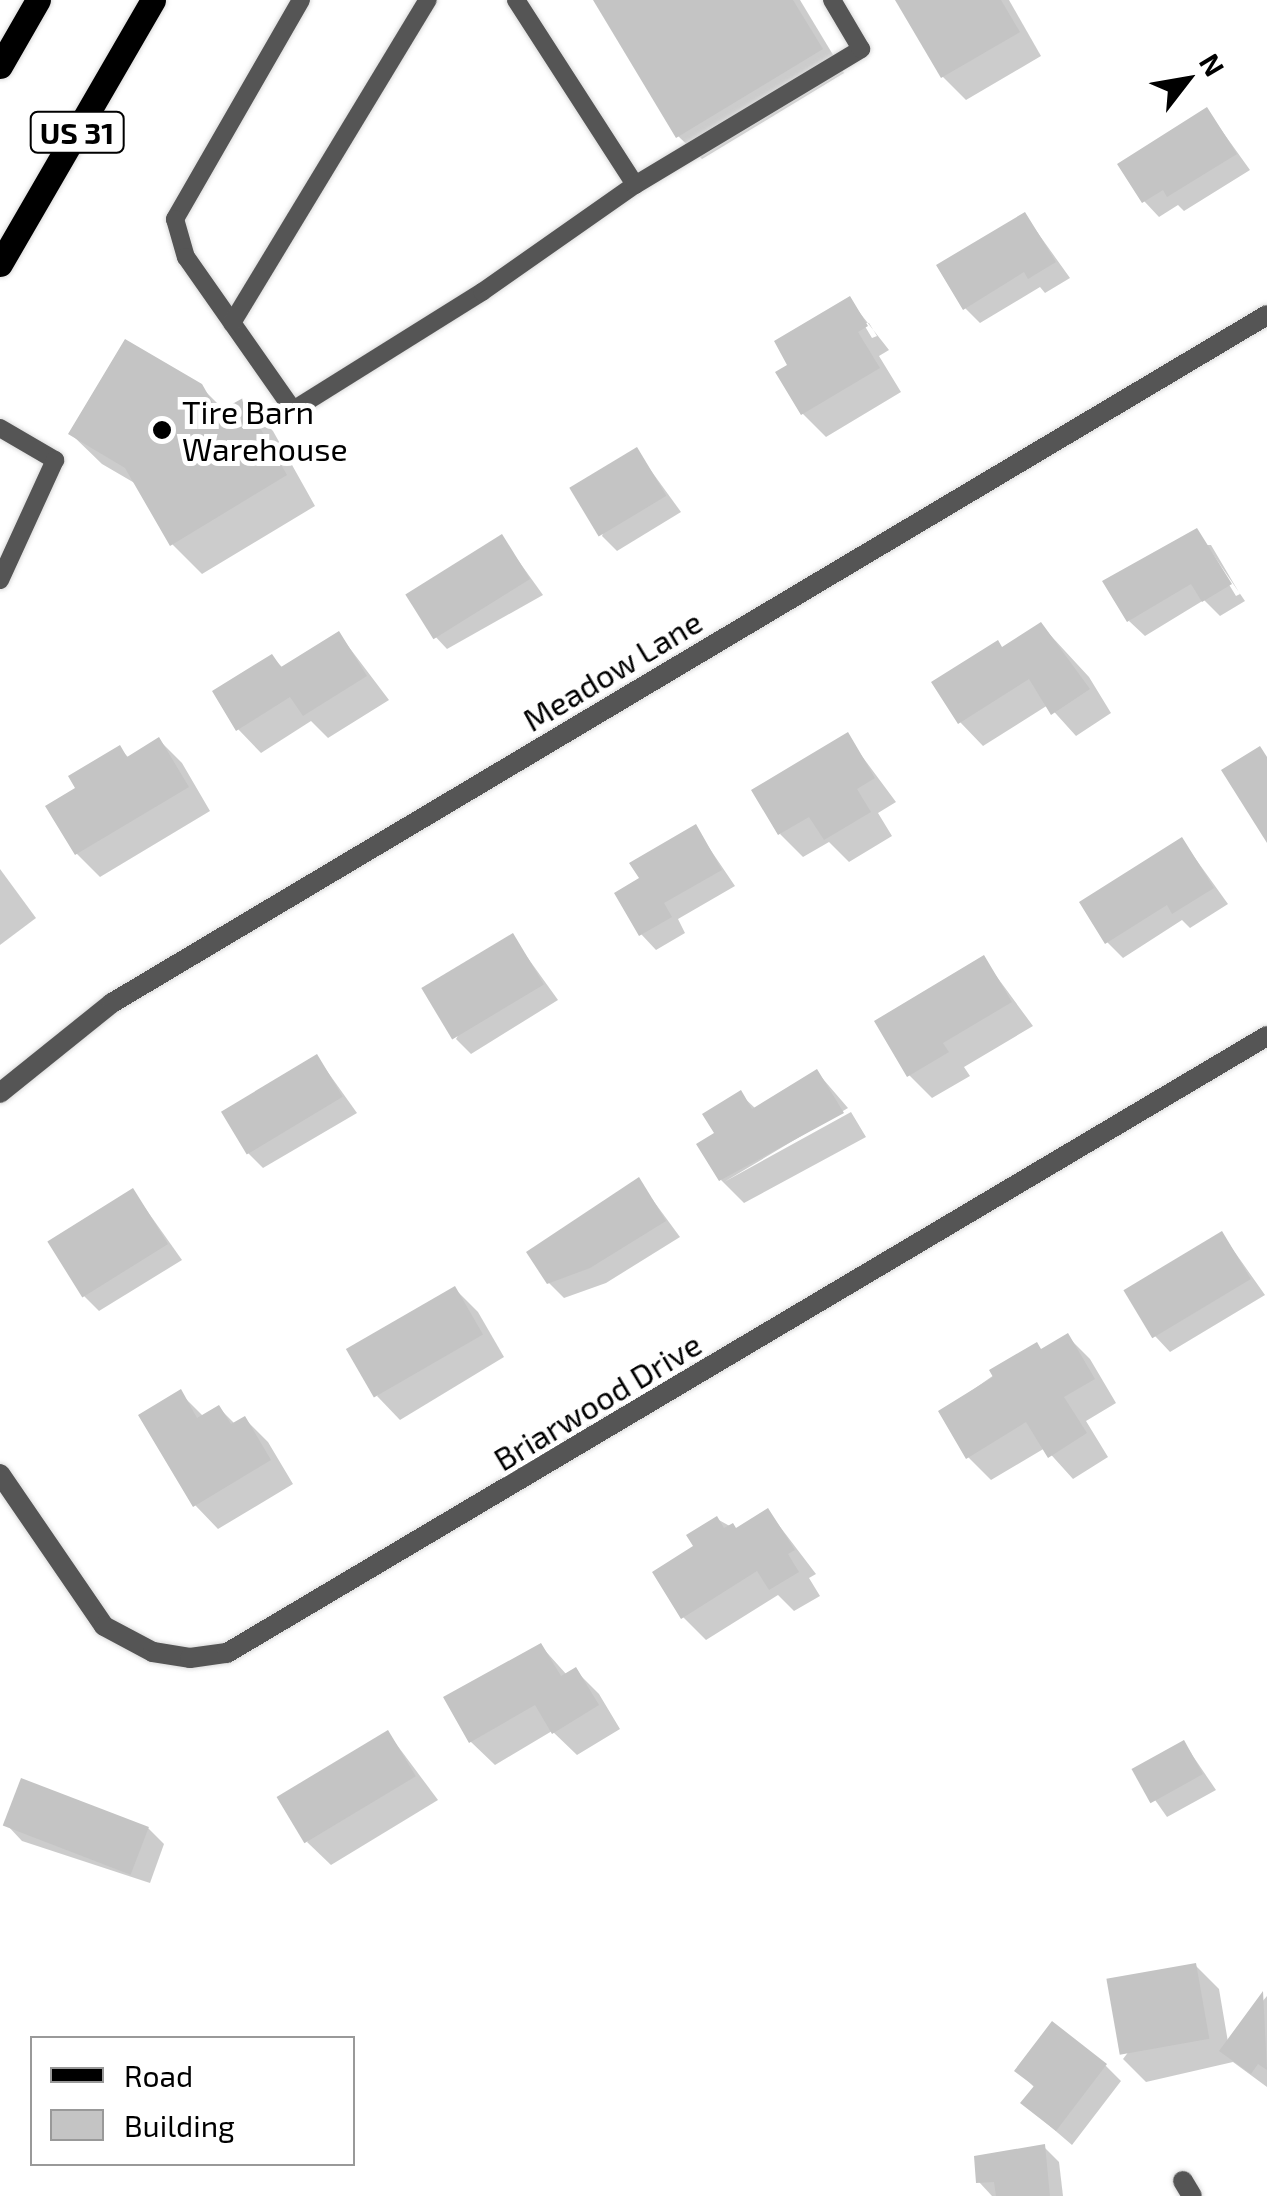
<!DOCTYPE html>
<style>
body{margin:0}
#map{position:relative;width:1267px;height:2196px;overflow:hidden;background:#fff;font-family:"Exo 2",sans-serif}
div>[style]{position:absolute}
.shadow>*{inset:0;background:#0003}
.building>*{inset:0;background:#c4c4c4;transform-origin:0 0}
.roads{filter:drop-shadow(0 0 2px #dbdbdb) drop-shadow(0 0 2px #dbdbdb)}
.lane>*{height:18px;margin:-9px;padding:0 9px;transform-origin:9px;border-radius:9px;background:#555}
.street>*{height:20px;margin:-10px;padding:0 10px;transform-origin:10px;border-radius:10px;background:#555}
.primary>*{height:25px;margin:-12.5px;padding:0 12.5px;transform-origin:12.5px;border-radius:12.5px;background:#000}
.dots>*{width:28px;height:28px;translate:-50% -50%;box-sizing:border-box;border:5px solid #fff;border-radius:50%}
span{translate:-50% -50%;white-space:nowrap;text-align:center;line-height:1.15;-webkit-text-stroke:10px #fff;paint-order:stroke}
.shield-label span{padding:2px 8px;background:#fff;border:2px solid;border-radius:8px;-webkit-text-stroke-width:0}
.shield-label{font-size:30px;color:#000;font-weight:700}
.poi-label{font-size:32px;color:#000}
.left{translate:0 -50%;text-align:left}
.street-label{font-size:32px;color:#000}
.legend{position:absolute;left:30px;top:2036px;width:325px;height:130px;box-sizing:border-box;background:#fff;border:2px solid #999;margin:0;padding:12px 18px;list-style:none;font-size:30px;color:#000}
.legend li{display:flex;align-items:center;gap:20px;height:50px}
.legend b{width:50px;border:2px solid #999}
.north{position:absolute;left:1137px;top:30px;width:100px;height:100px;-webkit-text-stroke:8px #fff;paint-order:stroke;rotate:59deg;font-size:28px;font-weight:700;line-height:40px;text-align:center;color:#000}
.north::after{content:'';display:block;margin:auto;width:35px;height:45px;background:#000;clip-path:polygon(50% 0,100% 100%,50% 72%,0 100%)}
</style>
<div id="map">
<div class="shadow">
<i style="clip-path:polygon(596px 0,800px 0,844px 73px,702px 159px,678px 136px)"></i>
<i style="clip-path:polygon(897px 0,1009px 0,1041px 56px,966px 100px,943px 77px)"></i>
<i style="clip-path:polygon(1207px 110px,1250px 170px,1184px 211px,1178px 205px,1159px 217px,1144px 201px)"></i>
<i style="clip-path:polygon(1025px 215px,1070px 278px,1045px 293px,1040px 287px,980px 323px,965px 308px)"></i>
<i style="clip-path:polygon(evenodd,849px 299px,889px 350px,879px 356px,901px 392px,826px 437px,803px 414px,791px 366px,849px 299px,863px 323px,869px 323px,877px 336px,872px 338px,863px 323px)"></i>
<i style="clip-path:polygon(200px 386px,225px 411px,243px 401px,273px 431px,315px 506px,202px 574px,172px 544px,138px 485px,102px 464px,71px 434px)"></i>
<i style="clip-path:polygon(636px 450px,681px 512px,617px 551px,602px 536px)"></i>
<i style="clip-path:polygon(evenodd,1197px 531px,1245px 601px,1220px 616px,1204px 600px,1145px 636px,1129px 621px,1197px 531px,1205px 545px,1211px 545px,1240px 594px,1236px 596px,1205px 545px)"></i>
<i style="clip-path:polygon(502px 538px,543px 595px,447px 649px,432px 633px)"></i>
<i style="clip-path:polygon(1041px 625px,1089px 677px,1111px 713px,1076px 736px,1048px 705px,983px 746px,960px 722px,1004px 649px)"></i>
<i style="clip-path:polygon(339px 634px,389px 700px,328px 738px,311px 721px,261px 753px,238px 729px,272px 657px,283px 668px)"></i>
<i style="clip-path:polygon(847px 736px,896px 802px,878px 813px,892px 836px,849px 862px,829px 842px,803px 857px,780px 834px)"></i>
<i style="clip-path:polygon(159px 740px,182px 763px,210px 811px,100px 877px,77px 854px,78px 789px,119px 748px,129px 758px)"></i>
<i style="clip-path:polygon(695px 827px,735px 886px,678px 919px,685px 933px,656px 950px,641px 934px,642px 879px)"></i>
<i style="clip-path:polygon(1182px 840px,1228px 904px,1190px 928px,1182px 920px,1123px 958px,1107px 942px)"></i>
<i style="clip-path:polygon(0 869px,36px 918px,0 945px)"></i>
<i style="clip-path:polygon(512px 936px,558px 1000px,471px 1054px,456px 1039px)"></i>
<i style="clip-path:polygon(983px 958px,1033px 1026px,964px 1067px,970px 1076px,932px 1098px,909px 1075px)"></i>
<i style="clip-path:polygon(317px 1057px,357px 1113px,263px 1168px,248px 1153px)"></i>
<i style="clip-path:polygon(817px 1072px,848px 1108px,724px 1182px,851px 1112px,866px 1137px,744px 1203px,721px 1180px,740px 1094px,756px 1109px)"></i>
<i style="clip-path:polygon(638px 1180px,680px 1237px,606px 1283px,564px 1298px,549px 1283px)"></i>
<i style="clip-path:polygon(133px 1191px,182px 1260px,99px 1311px,84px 1296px)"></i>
<i style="clip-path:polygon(1222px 1234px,1265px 1295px,1170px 1352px,1155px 1336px,1187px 1263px,1184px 1257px)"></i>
<i style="clip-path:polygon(455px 1289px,478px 1312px,504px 1357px,400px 1420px,377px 1396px)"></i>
<i style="clip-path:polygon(1067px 1336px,1090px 1359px,1116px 1403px,1086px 1421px,1108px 1457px,1073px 1479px,1045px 1448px,991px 1480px,968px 1457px,941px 1412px,1037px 1345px,1042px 1351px)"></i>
<i style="clip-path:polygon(180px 1393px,204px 1417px,219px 1408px,236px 1425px,245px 1419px,268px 1442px,293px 1484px,218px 1529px,195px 1505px)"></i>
<i style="clip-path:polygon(768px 1511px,816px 1574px,809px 1578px,820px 1596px,794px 1611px,778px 1595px,706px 1640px,683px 1617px,696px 1547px,717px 1519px,737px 1530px)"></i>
<i style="clip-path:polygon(541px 1646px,567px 1675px,575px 1670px,599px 1694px,620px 1729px,577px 1755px,552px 1731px,495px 1765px,471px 1742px,446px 1698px)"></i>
<i style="clip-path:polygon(388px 1733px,438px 1800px,331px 1865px,307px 1842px)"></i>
<i style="clip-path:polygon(1184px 1743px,1216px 1790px,1167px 1817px,1134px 1770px)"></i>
<i style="clip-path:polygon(7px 1825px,148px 1828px,164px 1844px,150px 1883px,22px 1841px)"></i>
<i style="clip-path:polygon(1195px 1965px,1219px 1989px,1228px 2042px,1267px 1996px,1267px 2087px,1233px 2062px,1146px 2082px,1123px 2059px)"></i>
<i style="clip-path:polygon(1106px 2066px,1121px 2081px,1072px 2145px,1023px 2103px,1035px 2088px,1018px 2071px)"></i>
<i style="clip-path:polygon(1044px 2147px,1059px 2162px,1063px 2196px,992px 2196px,979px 2182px)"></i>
</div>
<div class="building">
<i style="clip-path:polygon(593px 0,793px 0,823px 49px,676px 138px)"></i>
<i style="clip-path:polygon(895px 0,1001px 0,1020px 32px,941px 78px)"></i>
<i style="clip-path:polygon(1207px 107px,1237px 154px,1167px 197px,1163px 190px,1142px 203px,1117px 164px)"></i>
<i style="clip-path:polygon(1025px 212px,1056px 262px,1028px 279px,1024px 272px,963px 310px,936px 265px)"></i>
<i style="clip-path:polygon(850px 296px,868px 326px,858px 332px,880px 368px,801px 415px,775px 372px,787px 365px,774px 341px)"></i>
<i style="clip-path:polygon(125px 339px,202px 384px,218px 412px,243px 398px,287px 475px,170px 546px,125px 468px,68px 434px)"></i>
<i style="left:637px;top:447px;width:57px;height:79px;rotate:59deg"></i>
<i style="clip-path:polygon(1197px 528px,1232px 584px,1202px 602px,1191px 584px,1127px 622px,1102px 581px)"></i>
<i style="left:502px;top:534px;width:53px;height:114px;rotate:58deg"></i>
<i style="clip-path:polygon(1041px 622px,1090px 689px,1051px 715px,1029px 679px,958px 724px,931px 682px,998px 640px,1002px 647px)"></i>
<i style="clip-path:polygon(339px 631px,367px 676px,303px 716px,290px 697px,236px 731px,212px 691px,272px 654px,281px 667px)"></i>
<i style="clip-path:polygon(848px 732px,875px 778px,857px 789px,871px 812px,824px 840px,809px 817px,778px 835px,751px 790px)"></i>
<i style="clip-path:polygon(159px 737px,189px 787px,75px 855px,45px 806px,75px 788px,68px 776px,120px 745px,127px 757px)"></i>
<i style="clip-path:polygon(1260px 746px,1267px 757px,1267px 843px,1221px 770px)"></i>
<i style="clip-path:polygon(696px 824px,722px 870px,664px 903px,672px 917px,639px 936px,614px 893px,639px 878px,629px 863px)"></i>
<i style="clip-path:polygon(1182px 837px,1214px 888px,1172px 914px,1167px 905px,1105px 944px,1079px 902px)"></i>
<i style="left:513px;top:933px;width:60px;height:107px;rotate:59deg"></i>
<i style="clip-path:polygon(984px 955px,1012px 1002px,943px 1043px,949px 1052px,907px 1077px,874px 1021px)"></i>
<i style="left:317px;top:1054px;width:50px;height:112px;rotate:59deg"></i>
<i style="clip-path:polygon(817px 1069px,844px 1113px,719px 1181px,696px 1144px,714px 1133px,702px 1114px,741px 1090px,752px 1109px)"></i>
<i style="clip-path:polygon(639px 1177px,666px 1221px,590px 1268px,547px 1284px,526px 1252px)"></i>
<i style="left:133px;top:1188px;width:66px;height:101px;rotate:58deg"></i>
<i style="left:1222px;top:1231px;width:56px;height:115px;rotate:59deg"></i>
<i style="left:455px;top:1286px;width:56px;height:126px;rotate:60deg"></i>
<i style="clip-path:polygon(1068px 1333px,1095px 1379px,1064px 1397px,1087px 1433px,1048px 1458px,1026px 1422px,966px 1459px,938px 1411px,993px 1377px,989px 1370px,1037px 1342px,1041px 1349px)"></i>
<i style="clip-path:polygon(181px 1389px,197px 1418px,219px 1405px,231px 1424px,245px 1416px,271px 1460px,193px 1507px,138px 1415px)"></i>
<i style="clip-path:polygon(768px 1508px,795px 1550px,788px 1554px,799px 1572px,769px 1590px,757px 1571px,681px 1619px,652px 1572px,693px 1546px,686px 1535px,717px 1516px,724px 1528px,733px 1523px,736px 1528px)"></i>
<i style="clip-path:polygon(541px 1643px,561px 1676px,576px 1667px,599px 1705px,552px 1734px,535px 1705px,469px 1743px,443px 1697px)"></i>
<i style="left:388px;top:1730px;width:54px;height:130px;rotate:59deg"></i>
<i style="left:1184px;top:1740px;width:39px;height:60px;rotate:61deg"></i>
<i style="left:21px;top:1778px;width:137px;height:51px;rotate:21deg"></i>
<i style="left:1196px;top:1963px;width:77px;height:91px;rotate:80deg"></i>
<i style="clip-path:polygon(1263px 1991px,1267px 2070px,1258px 2064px,1251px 2074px,1219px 2051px)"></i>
<i style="clip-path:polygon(1052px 2021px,1107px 2064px,1056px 2131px,1020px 2103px,1034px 2086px,1014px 2071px)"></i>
<i style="clip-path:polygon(1045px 2144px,1050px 2196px,996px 2196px,994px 2182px,976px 2183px,974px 2156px)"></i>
</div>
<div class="roads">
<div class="lane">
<i style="left:301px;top:0;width:253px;rotate:119.9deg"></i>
<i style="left:175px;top:219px;width:40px;rotate:74deg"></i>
<i style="left:186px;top:257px;width:187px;rotate:55deg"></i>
<i style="left:293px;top:410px;width:223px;rotate:-32deg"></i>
<i style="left:482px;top:292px;width:187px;rotate:-35deg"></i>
<i style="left:516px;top:0;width:220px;rotate:57.2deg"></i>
<i style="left:635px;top:185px;width:264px;rotate:-31deg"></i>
<i style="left:861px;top:49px;width:57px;rotate:-120.6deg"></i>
<i style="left:232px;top:323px;width:378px;rotate:-58.8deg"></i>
<i style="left:0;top:428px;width:64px;rotate:30.2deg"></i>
<i style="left:55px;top:460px;width:132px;rotate:114.6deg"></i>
</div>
<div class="street">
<i style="left:0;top:1093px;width:144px;rotate:-38.8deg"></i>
<i style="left:112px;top:1003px;width:1344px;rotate:-30.78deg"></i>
<i style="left:0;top:1474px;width:184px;rotate:55.6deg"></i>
<i style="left:104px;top:1626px;width:55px;rotate:28deg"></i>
<i style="left:153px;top:1652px;width:37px;rotate:9deg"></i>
<i style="left:190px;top:1658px;width:37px;rotate:-8deg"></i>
<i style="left:227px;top:1653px;width:1209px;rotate:-30.68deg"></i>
<i style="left:1183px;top:2181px;width:17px;rotate:59deg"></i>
</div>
<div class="primary">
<i style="left:0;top:66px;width:76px;rotate:-60.1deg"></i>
<i style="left:0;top:264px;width:305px;rotate:-59.9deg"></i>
</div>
</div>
<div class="dots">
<i style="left:162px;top:430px;background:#000"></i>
</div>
<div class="shield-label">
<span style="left:77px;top:132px">US 31</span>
</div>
<div class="poi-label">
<span class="left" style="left:182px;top:430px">Tire Barn<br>Warehouse</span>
</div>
<div class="street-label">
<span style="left:612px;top:670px;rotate:-31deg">Meadow Lane</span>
<span style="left:597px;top:1401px;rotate:-31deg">Briarwood Drive</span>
</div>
<ul class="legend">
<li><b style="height:12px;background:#000"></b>Road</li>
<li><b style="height:28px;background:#c4c4c4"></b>Building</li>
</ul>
<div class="north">N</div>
</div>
